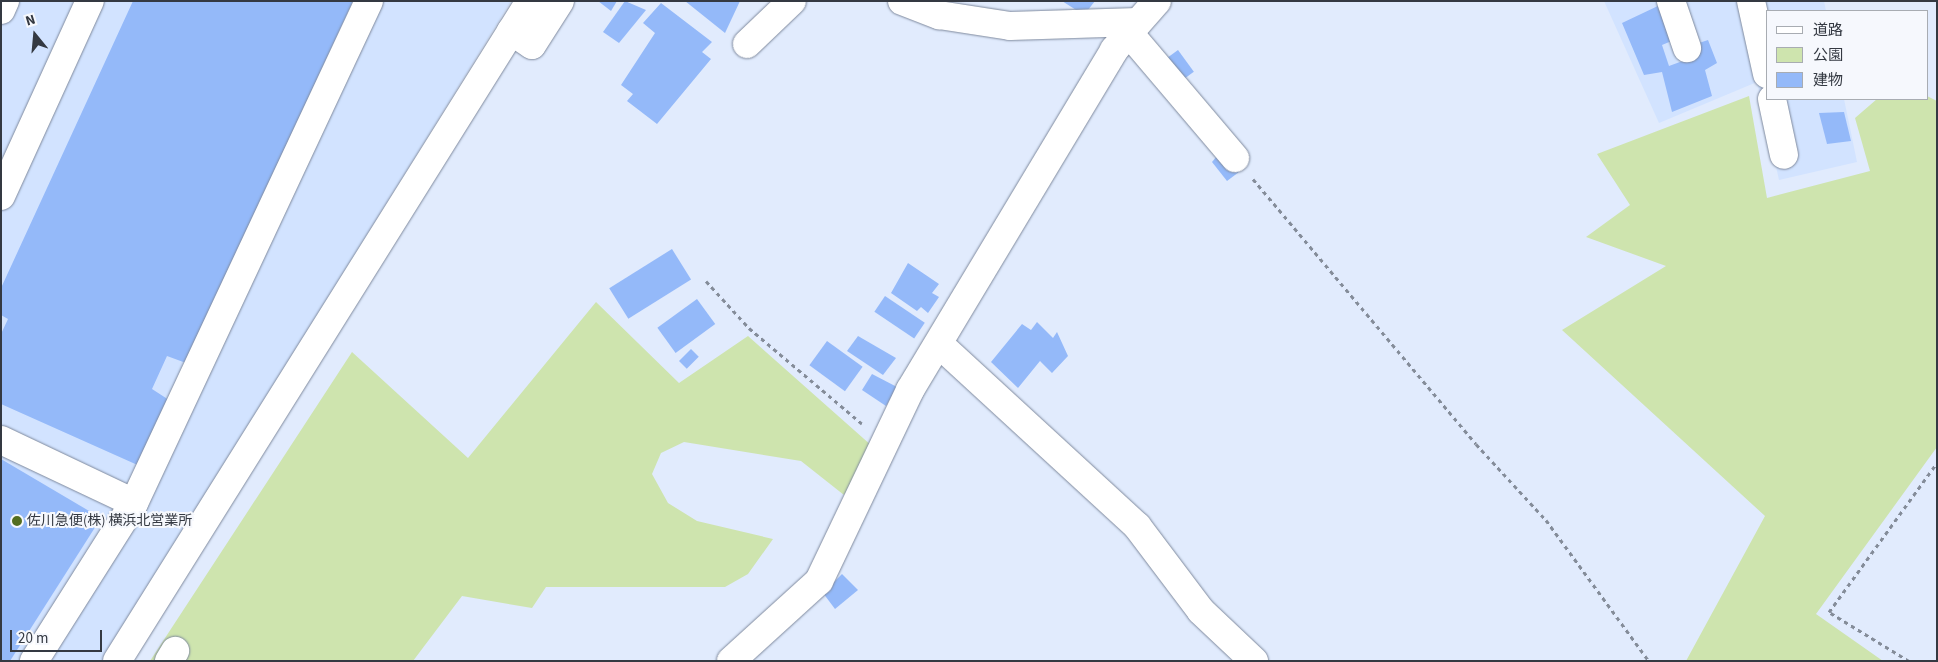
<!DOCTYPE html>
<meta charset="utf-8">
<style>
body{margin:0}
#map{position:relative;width:1938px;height:662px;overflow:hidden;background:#e1ebfd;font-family:"Source Sans 3","Noto Sans JP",sans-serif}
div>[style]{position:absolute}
.built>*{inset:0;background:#d2e3ff}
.green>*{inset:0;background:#cee4ae}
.building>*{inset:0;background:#94b9f9;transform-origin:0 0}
.path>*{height:3px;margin-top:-1.5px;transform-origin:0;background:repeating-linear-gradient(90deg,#848c99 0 4px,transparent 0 8px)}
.roads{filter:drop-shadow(0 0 1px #7e899d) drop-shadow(0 0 1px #7e899d)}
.minor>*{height:28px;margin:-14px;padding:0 14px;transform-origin:14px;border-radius:14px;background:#fff}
.dots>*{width:14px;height:14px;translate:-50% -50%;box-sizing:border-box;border:2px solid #f6f8fd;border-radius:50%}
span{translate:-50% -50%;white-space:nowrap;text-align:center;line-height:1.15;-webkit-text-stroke:4px #f6f8fd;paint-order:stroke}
.poi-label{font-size:14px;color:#343942}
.left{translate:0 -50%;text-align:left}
.frame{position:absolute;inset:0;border:2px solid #343942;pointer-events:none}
.legend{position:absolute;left:1766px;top:10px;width:162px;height:90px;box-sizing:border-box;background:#f6f8fd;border:1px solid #a8acb2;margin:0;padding:6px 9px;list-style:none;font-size:15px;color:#343942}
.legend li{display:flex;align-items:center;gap:10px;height:25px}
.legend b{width:25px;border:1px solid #a8acb2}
.north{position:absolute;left:10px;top:10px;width:50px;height:50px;-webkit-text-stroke:4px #f6f8fd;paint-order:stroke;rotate:343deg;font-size:14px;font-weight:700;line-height:20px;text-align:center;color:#343942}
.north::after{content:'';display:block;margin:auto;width:18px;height:22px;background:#343942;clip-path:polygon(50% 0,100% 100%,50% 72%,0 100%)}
.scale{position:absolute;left:10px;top:630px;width:92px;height:22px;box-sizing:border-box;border:2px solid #343942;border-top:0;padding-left:6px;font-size:15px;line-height:18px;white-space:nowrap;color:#343942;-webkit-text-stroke:4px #f6f8fd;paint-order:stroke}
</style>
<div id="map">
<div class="built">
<i style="clip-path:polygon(1px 1px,511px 1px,105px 661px,1px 661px)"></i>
<i style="clip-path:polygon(1604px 1px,1824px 1px,1826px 11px,1767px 11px,1767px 99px,1844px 99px,1857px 162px,1779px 180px,1757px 82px,1659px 123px)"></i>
</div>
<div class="green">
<i style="clip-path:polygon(1749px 96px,1767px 198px,1870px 171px,1855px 118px,1877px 99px,1927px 96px,1937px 101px,1937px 447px,1816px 614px,1883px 661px,1686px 661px,1765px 516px,1562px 330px,1666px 266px,1586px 237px,1630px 205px,1597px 154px)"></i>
<i style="clip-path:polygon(596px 302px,679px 383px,748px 336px,872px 446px,844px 495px,801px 461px,684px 442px,661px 453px,652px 474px,668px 503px,697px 521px,773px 539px,748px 574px,725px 587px,546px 587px,532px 608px,462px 596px,413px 661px,150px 661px,352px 352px,468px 458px)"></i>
</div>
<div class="building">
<i style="clip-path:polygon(133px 1px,353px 1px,186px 363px,167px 356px,152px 389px,169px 400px,142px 467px,1px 404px,1px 334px,8px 319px,1px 315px,1px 288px)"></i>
<i style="clip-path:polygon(598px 1px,617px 1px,611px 11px)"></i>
<i style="clip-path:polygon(625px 1px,646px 10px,619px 43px,603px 32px)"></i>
<i style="clip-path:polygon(685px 1px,740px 1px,725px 33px)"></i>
<i style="clip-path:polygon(1062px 1px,1095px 1px,1084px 15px)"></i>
<i style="clip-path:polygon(661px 3px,712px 42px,702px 52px,711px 59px,657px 124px,627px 101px,633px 94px,621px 85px,655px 33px,643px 23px)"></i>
<i style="clip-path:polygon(1660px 5px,1674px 40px,1662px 45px,1669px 66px,1699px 55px,1696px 44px,1708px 40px,1717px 63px,1705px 70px,1712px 96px,1672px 112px,1662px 72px,1644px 75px,1622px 23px)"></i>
<i style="left:1178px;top:50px;width:27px;height:14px;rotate:54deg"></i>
<i style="clip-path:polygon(1844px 112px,1851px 141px,1827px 144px,1819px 113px)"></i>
<i style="clip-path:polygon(1222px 150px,1239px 172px,1227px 181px,1212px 162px)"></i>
<i style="left:672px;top:249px;width:36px;height:74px;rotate:58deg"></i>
<i style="clip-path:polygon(908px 263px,939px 284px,932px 293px,939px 297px,928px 313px,921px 307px,917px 311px,891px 293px)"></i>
<i style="left:885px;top:296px;width:48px;height:19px;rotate:34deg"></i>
<i style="left:697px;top:299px;width:31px;height:49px;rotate:54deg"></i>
<i style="clip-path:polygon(1037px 322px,1053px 338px,1057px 332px,1068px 356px,1052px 373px,1040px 361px,1018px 388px,991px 362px,1022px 324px,1031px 330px)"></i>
<i style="clip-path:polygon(858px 336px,896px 358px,883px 375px,847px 351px)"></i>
<i style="left:827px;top:341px;width:44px;height:30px;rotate:36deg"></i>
<i style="left:691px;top:349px;width:11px;height:17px;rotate:45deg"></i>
<i style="clip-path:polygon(872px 374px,897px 387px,886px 406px,862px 390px)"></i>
<i style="clip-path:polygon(1px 459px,101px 518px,10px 661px,1px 661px)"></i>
<i style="clip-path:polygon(842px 574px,858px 590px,835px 609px,823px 593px)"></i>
</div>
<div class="path">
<i style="left:1253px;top:179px;width:346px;rotate:49.9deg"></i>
<i style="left:1476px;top:444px;width:103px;rotate:47.4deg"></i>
<i style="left:1546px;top:520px;width:175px;rotate:53.9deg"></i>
<i style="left:706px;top:281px;width:64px;rotate:47.5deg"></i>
<i style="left:749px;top:328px;width:148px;rotate:40.3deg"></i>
<i style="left:1909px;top:661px;width:94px;rotate:-148.5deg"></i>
<i style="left:1829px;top:612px;width:184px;rotate:-54.1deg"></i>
</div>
<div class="roads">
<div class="minor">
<i style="left:902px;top:1px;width:40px;rotate:21deg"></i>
<i style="left:939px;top:15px;width:72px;rotate:8.8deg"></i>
<i style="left:1010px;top:26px;width:128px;rotate:-1.8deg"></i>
<i style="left:1671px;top:1px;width:50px;rotate:71.2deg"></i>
<i style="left:1751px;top:1px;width:75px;rotate:77.6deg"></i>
<i style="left:1px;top:10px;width:10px;rotate:-66deg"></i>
<i style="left:511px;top:31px;width:25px;rotate:34deg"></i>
<i style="left:532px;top:45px;width:52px;rotate:-57.5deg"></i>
<i style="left:1129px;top:33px;width:164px;rotate:49.7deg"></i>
<i style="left:747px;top:44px;width:62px;rotate:-43.7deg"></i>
<i style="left:1772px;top:99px;width:57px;rotate:77.9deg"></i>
<i style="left:1px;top:196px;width:214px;rotate:-65.5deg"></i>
<i style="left:939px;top:344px;width:269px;rotate:42.6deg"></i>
<i style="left:1137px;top:526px;width:106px;rotate:53deg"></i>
<i style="left:1201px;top:611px;width:73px;rotate:43.3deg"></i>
<i style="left:1px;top:440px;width:147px;rotate:25.3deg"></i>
<i style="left:34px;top:661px;width:187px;rotate:-57.7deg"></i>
<i style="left:134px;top:503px;width:554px;rotate:-64.91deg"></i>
<i style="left:117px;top:661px;width:779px;rotate:-57.96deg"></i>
<i style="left:169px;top:661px;width:12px;rotate:-59deg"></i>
<i style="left:731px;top:661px;width:119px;rotate:-42.3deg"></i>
<i style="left:819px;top:581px;width:212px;rotate:-64.5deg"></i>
<i style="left:910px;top:390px;width:397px;rotate:-59deg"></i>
<i style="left:1114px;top:50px;width:65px;rotate:-48.7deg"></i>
</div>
</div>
<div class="dots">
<i style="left:17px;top:521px;background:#546e21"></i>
</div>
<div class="poi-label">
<span class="left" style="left:27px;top:521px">佐川急便(株) 横浜北営業所</span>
</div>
<div class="frame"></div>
<ul class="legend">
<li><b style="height:6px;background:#fff"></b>道路</li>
<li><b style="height:14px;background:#cee4ae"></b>公園</li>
<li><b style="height:14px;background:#94b9f9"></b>建物</li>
</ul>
<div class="north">N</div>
<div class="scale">20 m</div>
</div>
